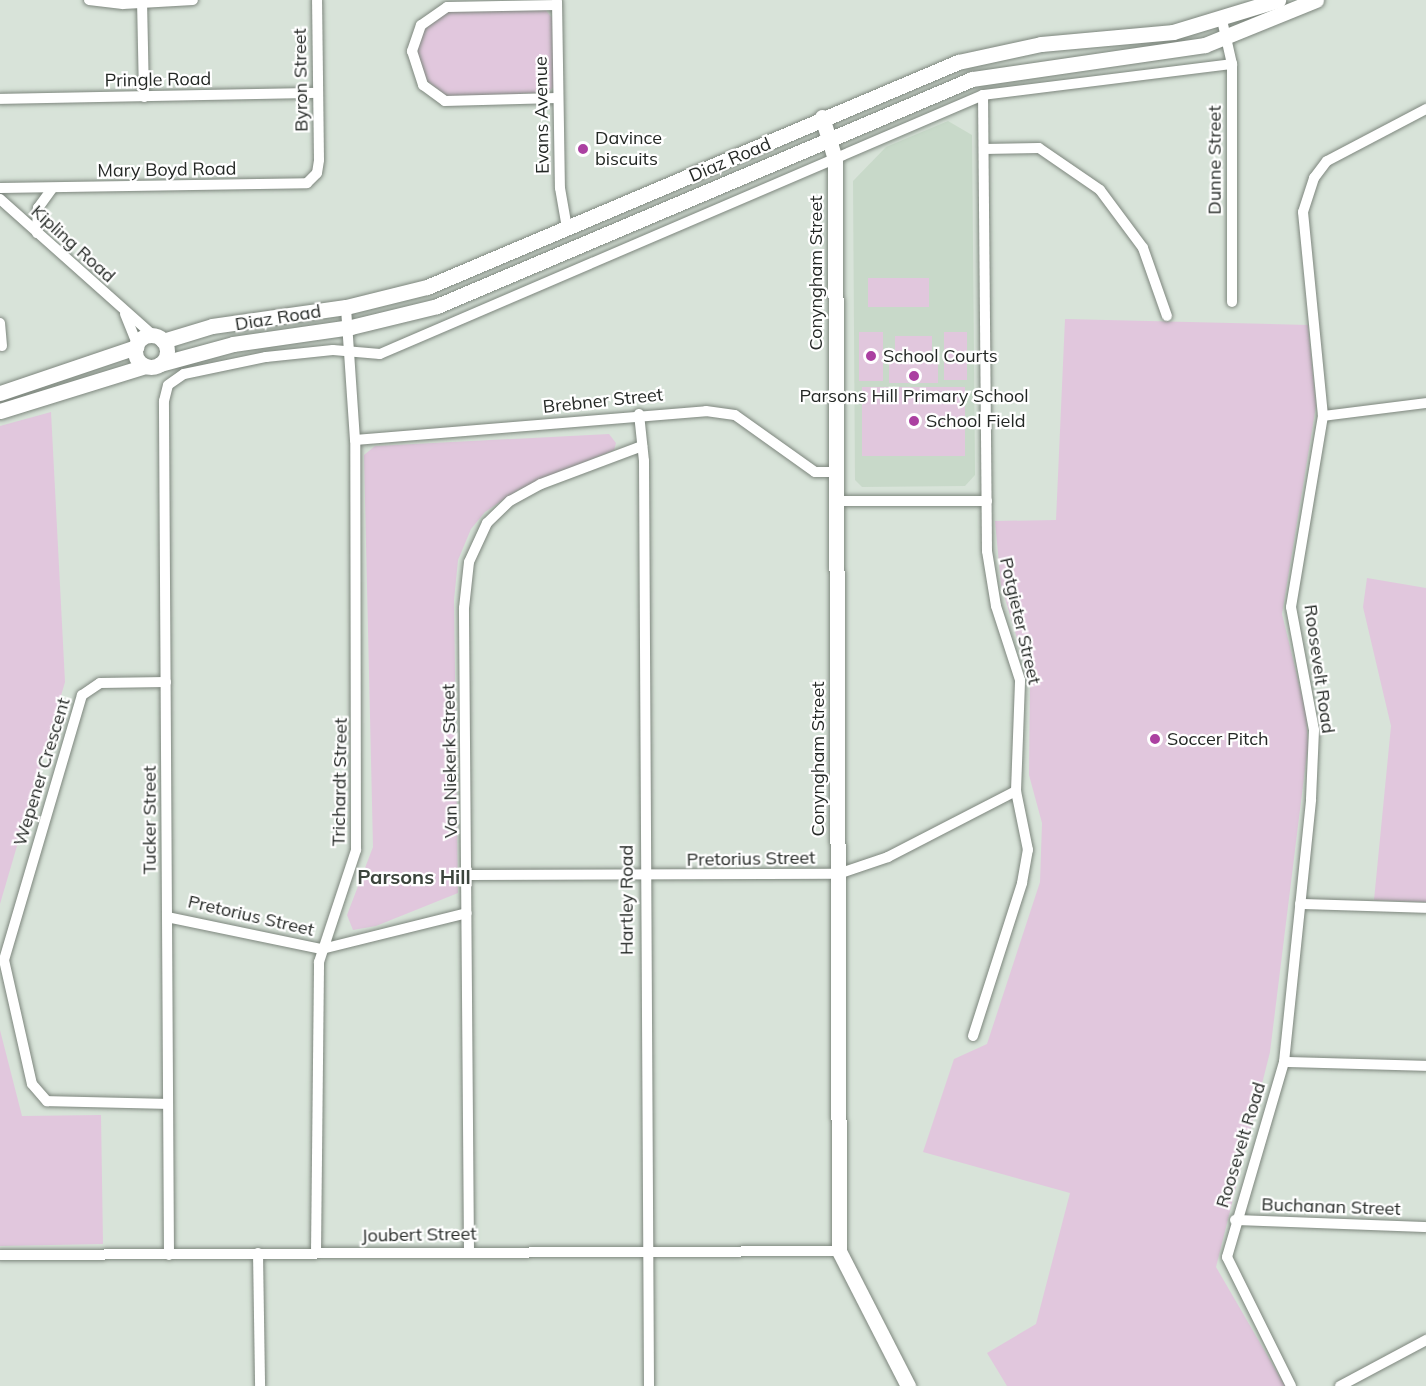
<!DOCTYPE html>
<style>
body{margin:0}
#map{position:relative;width:1426px;height:1386px;overflow:hidden;background:#d8e3d9;font-family:Mulish,sans-serif}
div>[style]{position:absolute}
.built>*{inset:0;background:#c8d9c9}
.green>*{inset:0;background:#e1c7dd;transform-origin:0 0}
.roads{filter:drop-shadow(0 0 2px #7d867d) drop-shadow(0 0 2px #7d867d)}
.street>*{height:10px;margin:-5px;padding:0 5px;transform-origin:5px;border-radius:5px;background:#fff}
.secondary>*{height:15px;margin:-7.5px;padding:0 7.5px;transform-origin:7.5px;border-radius:7.5px;background:#fff}
.secondary>.ring{margin:-7.5px;padding:0;box-sizing:content-box;background:none;border:15px solid #fff;border-radius:50%}
.dots>*{width:16px;height:16px;translate:-50% -50%;box-sizing:border-box;border:3px solid #fff;border-radius:50%}
span{translate:-50% -50%;white-space:nowrap;text-align:center;line-height:1.15;-webkit-text-stroke:4.5px #fff;paint-order:stroke}
.street-label{font-size:18px;color:#242825}
.poi-label{font-size:18px;color:#242825}
.left{translate:0 -50%;text-align:left}
.neighbourhood-label{font-size:20px;color:#3c453d;font-weight:700}
</style>
<div id="map">
<div class="built">
<i style="clip-path:polygon(948px 121px,972px 135px,975px 475px,965px 486px,862px 487px,855px 480px,853px 181px,886px 147px)"></i>
</div>
<div class="green">
<i style="clip-path:polygon(545px 9px,552px 18px,554px 87px,547px 92px,449px 98px,426px 80px,417px 55px,419px 41px,427px 26px,446px 12px)"></i>
<i style="left:868px;top:278px;width:61px;height:29px"></i>
<i style="clip-path:polygon(1065px 319px,1308px 325px,1316px 406px,1282px 614px,1306px 713px,1308px 745px,1270px 1052px,1216px 1267px,1285px 1386px,1007px 1386px,987px 1353px,1036px 1324px,1070px 1193px,923px 1152px,954px 1059px,987px 1044px,1040px 882px,1042px 823px,1029px 775px,1030px 682px,1001px 585px,995px 521px,1056px 520px)"></i>
<i style="left:859px;top:332px;width:24px;height:49px"></i>
<i style="left:944px;top:332px;width:23px;height:48px"></i>
<i style="left:895px;top:336px;width:37px;height:18px"></i>
<i style="left:938px;top:360px;width:23px;height:49px;rotate:90deg"></i>
<i style="left:862px;top:387px;width:103px;height:69px"></i>
<i style="clip-path:polygon(51px 412px,65px 682px,0 904px,0 426px)"></i>
<i style="clip-path:polygon(609px 434px,616px 443px,614px 450px,518px 490px,485px 512px,471px 529px,458px 560px,454px 600px,458px 893px,376px 926px,353px 930px,347px 915px,373px 847px,364px 455px,375px 446px)"></i>
<i style="clip-path:polygon(1367px 578px,1426px 588px,1426px 902px,1374px 900px,1391px 726px,1363px 607px)"></i>
<i style="clip-path:polygon(0 1030px,22px 1116px,101px 1115px,103px 1244px,0 1246px)"></i>
</div>
<div class="roads">
<div class="street">
<i style="left:89px;top:0;width:34px;rotate:7deg"></i>
<i style="left:123px;top:4px;width:70px;rotate:-3.3deg"></i>
<i style="left:142px;top:0;width:97px;rotate:88.8deg"></i>
<i style="left:557px;top:1px;width:187px;rotate:89.1deg"></i>
<i style="left:560px;top:188px;width:41px;rotate:80.1deg"></i>
<i style="left:557px;top:5px;width:110px;rotate:179deg"></i>
<i style="left:447px;top:7px;width:32px;rotate:145deg"></i>
<i style="left:421px;top:25px;width:28px;rotate:109deg"></i>
<i style="left:412px;top:51px;width:36px;rotate:72deg"></i>
<i style="left:423px;top:85px;width:27px;rotate:36deg"></i>
<i style="left:445px;top:101px;width:112px;rotate:-1.5deg"></i>
<i style="left:1222px;top:20px;width:45px;rotate:77.2deg"></i>
<i style="left:1232px;top:64px;width:238px;rotate:90deg"></i>
<i style="left:0;top:99px;width:317px;rotate:-1.1deg"></i>
<i style="left:984px;top:149px;width:55px;rotate:-1deg"></i>
<i style="left:1039px;top:148px;width:74px;rotate:34.5deg"></i>
<i style="left:1100px;top:190px;width:72px;rotate:53.4deg"></i>
<i style="left:1143px;top:248px;width:72px;rotate:70.6deg"></i>
<i style="left:0;top:188px;width:307px;rotate:-0.9deg"></i>
<i style="left:307px;top:183px;width:14px;rotate:-45deg"></i>
<i style="left:317px;top:173px;width:13px;rotate:-81deg"></i>
<i style="left:319px;top:160px;width:160px;rotate:-90.7deg"></i>
<i style="left:0;top:199px;width:206px;rotate:41.7deg"></i>
<i style="left:37px;top:233px;width:25px;rotate:-88deg"></i>
<i style="left:38px;top:208px;width:24px;rotate:-54deg"></i>
<i style="left:125px;top:314px;width:32px;rotate:68deg"></i>
<i style="left:0;top:323px;width:23px;rotate:85deg"></i>
<i style="left:639px;top:414px;width:47px;rotate:83.9deg"></i>
<i style="left:644px;top:461px;width:925px;rotate:89.69deg"></i>
<i style="left:1323px;top:416px;width:104px;rotate:-7.2deg"></i>
<i style="left:355px;top:440px;width:352px;rotate:-4.7deg"></i>
<i style="left:706px;top:411px;width:29px;rotate:8deg"></i>
<i style="left:735px;top:415px;width:98px;rotate:35.5deg"></i>
<i style="left:815px;top:472px;width:21px"></i>
<i style="left:837px;top:501px;width:150px"></i>
<i style="left:166px;top:682px;width:66px;rotate:179.1deg"></i>
<i style="left:100px;top:683px;width:22px;rotate:146deg"></i>
<i style="left:82px;top:695px;width:276px;rotate:106.4deg"></i>
<i style="left:4px;top:960px;width:127px;rotate:77.3deg"></i>
<i style="left:32px;top:1084px;width:23px;rotate:49deg"></i>
<i style="left:47px;top:1101px;width:119px;rotate:1.4deg"></i>
<i style="left:469px;top:875px;width:369px;rotate:-0.2deg"></i>
<i style="left:838px;top:874px;width:53px;rotate:-18.8deg"></i>
<i style="left:888px;top:857px;width:144px;rotate:-27.3deg"></i>
<i style="left:1300px;top:904px;width:126px;rotate:1.8deg"></i>
<i style="left:167px;top:917px;width:158px;rotate:11.7deg"></i>
<i style="left:322px;top:949px;width:149px;rotate:-13.9deg"></i>
<i style="left:973px;top:1036px;width:161px;rotate:-72.2deg"></i>
<i style="left:1022px;top:883px;width:34px;rotate:-80deg"></i>
<i style="left:1028px;top:850px;width:60px;rotate:-101.5deg"></i>
<i style="left:1016px;top:791px;width:111px;rotate:-87.9deg"></i>
<i style="left:1020px;top:680px;width:78px;rotate:-108deg"></i>
<i style="left:996px;top:606px;width:56px;rotate:-99.3deg"></i>
<i style="left:987px;top:551px;width:456px;rotate:-90.5deg"></i>
<i style="left:1284px;top:1062px;width:142px;rotate:1.6deg"></i>
<i style="left:1235px;top:1220px;width:191px;rotate:2.1deg"></i>
<i style="left:469px;top:1251px;width:643px;rotate:-90.45deg"></i>
<i style="left:464px;top:608px;width:46px;rotate:-83.8deg"></i>
<i style="left:469px;top:562px;width:43px;rotate:-65.2deg"></i>
<i style="left:487px;top:523px;width:32px;rotate:-44deg"></i>
<i style="left:510px;top:501px;width:35px;rotate:-29deg"></i>
<i style="left:541px;top:484px;width:108px;rotate:-20.6deg"></i>
<i style="left:258px;top:1253px;width:133px;rotate:89.1deg"></i>
<i style="left:316px;top:1253px;width:291px;rotate:-89.4deg"></i>
<i style="left:319px;top:962px;width:118px;rotate:-71.7deg"></i>
<i style="left:356px;top:850px;width:410px;rotate:-90.1deg"></i>
<i style="left:355px;top:440px;width:133px;rotate:-93.9deg"></i>
<i style="left:0;top:1255px;width:839px;rotate:-0.27deg"></i>
<i style="left:169px;top:1255px;width:854px;rotate:-90.34deg"></i>
<i style="left:164px;top:401px;width:16px;rotate:-76deg"></i>
<i style="left:168px;top:385px;width:19px;rotate:-35deg"></i>
<i style="left:184px;top:374px;width:84px;rotate:-11.7deg"></i>
<i style="left:266px;top:357px;width:67px;rotate:-6deg"></i>
<i style="left:333px;top:350px;width:47px;rotate:4.9deg"></i>
<i style="left:380px;top:354px;width:656px;rotate:-23.24deg"></i>
<i style="left:983px;top:95px;width:251px;rotate:-7.1deg"></i>
<i style="left:1291px;top:1386px;width:144px;rotate:-116.4deg"></i>
<i style="left:1227px;top:1257px;width:203px;rotate:-73.7deg"></i>
<i style="left:1284px;top:1062px;width:264px;rotate:-84.1deg"></i>
<i style="left:1311px;top:799px;width:69px;rotate:-87.5deg"></i>
<i style="left:1314px;top:730px;width:125px;rotate:-100.6deg"></i>
<i style="left:1291px;top:607px;width:194px;rotate:-80.5deg"></i>
<i style="left:1323px;top:416px;width:205px;rotate:-95.6deg"></i>
<i style="left:1303px;top:212px;width:36px;rotate:-72deg"></i>
<i style="left:1314px;top:178px;width:21px;rotate:-53deg"></i>
<i style="left:1327px;top:161px;width:112px;rotate:-27.7deg"></i>
<i style="left:1340px;top:1386px;width:98px;rotate:-28.1deg"></i>
</div>
<div class="secondary">
<i style="left:822px;top:117px;width:44px;rotate:72.8deg"></i>
<i style="left:835px;top:159px;width:1092px;rotate:89.79deg"></i>
<i style="left:839px;top:1251px;width:152px;rotate:62.9deg"></i>
<i class="ring" style="left:135px;top:335px;width:17px;height:17px"></i>
<i style="left:163px;top:341px;width:51px;rotate:-17deg"></i>
<i style="left:212px;top:326px;width:135px;rotate:-8.1deg"></i>
<i style="left:346px;top:307px;width:83px;rotate:-13.9deg"></i>
<i style="left:427px;top:287px;width:577px;rotate:-22.96deg"></i>
<i style="left:958px;top:62px;width:85px;rotate:-12.2deg"></i>
<i style="left:1041px;top:44px;width:133px;rotate:-5.2deg"></i>
<i style="left:1173px;top:32px;width:110px;rotate:-16.9deg"></i>
<i style="left:160px;top:364px;width:76px;rotate:-15.3deg"></i>
<i style="left:233px;top:344px;width:119px;rotate:-8.2deg"></i>
<i style="left:351px;top:327px;width:89px;rotate:-13.7deg"></i>
<i style="left:437px;top:306px;width:581px;rotate:-22.99deg"></i>
<i style="left:972px;top:79px;width:235px;rotate:-8.3deg"></i>
<i style="left:1205px;top:45px;width:120px;rotate:-22.1deg"></i>
<i style="left:0;top:393px;width:144px;rotate:-18.7deg"></i>
<i style="left:0;top:411px;width:152px;rotate:-17.2deg"></i>
</div>
</div>
<div class="dots">
<i style="left:583px;top:149px;background:#ab40a1"></i>
<i style="left:871px;top:356px;background:#ab40a1"></i>
<i style="left:914px;top:376px;background:#ab40a1"></i>
<i style="left:914px;top:421px;background:#ab40a1"></i>
<i style="left:1155px;top:739px;background:#ab40a1"></i>
</div>
<div class="street-label">
<span style="left:158px;top:80px;rotate:-1deg">Pringle Road</span>
<span style="left:301px;top:80px;rotate:-91deg">Byron Street</span>
<span style="left:542px;top:115px;rotate:-91deg">Evans Avenue</span>
<span style="left:730px;top:160px;rotate:-23deg">Diaz Road</span>
<span style="left:1215px;top:160px;rotate:-90deg">Dunne Street</span>
<span style="left:167px;top:170px;rotate:-1deg">Mary Boyd Road</span>
<span style="left:73px;top:244px;rotate:42deg">Kipling Road</span>
<span style="left:816px;top:273px;rotate:-90deg">Conyngham Street</span>
<span style="left:278px;top:318px;rotate:-9deg">Diaz Road</span>
<span style="left:603px;top:401px;rotate:-6deg">Brebner Street</span>
<span style="left:1020px;top:621px;rotate:77deg">Potgieter Street</span>
<span style="left:1319px;top:669px;rotate:82deg">Roosevelt Road</span>
<span style="left:818px;top:759px;rotate:-90deg">Conyngham Street</span>
<span style="left:450px;top:761px;rotate:-91deg">Van Niekerk Street</span>
<span style="left:42px;top:772px;rotate:-73deg">Wepener Crescent</span>
<span style="left:340px;top:782px;rotate:-89deg">Trichardt Street</span>
<span style="left:150px;top:820px;rotate:-90deg">Tucker Street</span>
<span style="left:751px;top:859px;rotate:-1deg">Pretorius Street</span>
<span style="left:627px;top:900px;rotate:-90deg">Hartley Road</span>
<span style="left:251px;top:916px;rotate:13deg">Pretorius Street</span>
<span style="left:1241px;top:1145px;rotate:-73deg">Roosevelt Road</span>
<span style="left:1331px;top:1207px;rotate:2deg">Buchanan Street</span>
<span style="left:419px;top:1235px;rotate:-1deg">Joubert Street</span>
</div>
<div class="poi-label">
<span class="left" style="left:595px;top:149px">Davince<br>biscuits</span>
<span class="left" style="left:883px;top:356px">School Courts</span>
<span style="left:914px;top:396px">Parsons Hill Primary School</span>
<span class="left" style="left:926px;top:421px">School Field</span>
<span class="left" style="left:1167px;top:739px">Soccer Pitch</span>
</div>
<div class="neighbourhood-label">
<span style="left:414px;top:876px">Parsons Hill</span>
</div>
</div>
